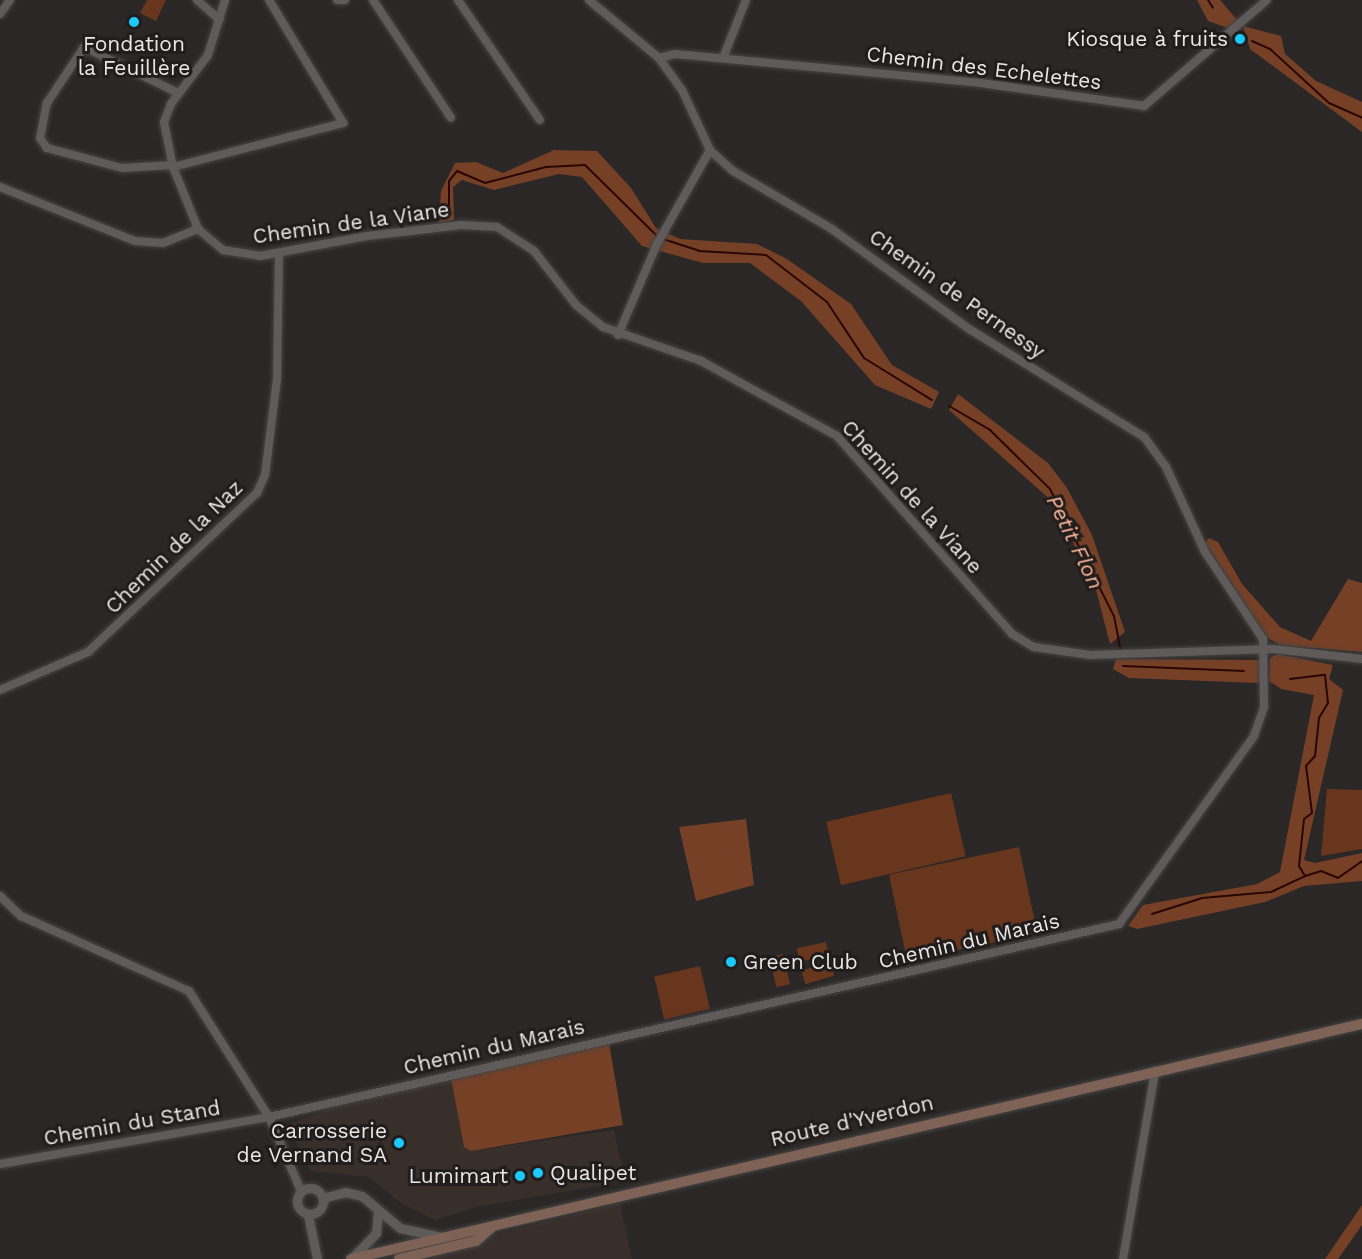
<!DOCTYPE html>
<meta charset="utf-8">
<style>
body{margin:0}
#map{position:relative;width:1362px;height:1259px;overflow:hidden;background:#2a2726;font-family:"Work Sans",sans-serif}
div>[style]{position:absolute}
.built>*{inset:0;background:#382f2b}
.green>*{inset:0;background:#68351d;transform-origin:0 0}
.forest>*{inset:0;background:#764027}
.stream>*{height:2px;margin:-1px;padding:0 1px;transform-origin:1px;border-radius:1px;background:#2a0600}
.roads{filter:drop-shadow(0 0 2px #464443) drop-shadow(0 0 2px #464443)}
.minor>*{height:8px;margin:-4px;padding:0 4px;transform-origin:4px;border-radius:4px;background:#5e5b5a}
.tertiary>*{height:9px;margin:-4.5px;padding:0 4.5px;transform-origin:4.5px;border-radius:4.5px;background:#5e5b5a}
.tertiary>.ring{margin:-4.5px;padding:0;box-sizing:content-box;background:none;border:9px solid #5e5b5a;border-radius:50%}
.secondary>*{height:10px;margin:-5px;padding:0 5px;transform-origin:5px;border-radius:5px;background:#7e6255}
.dots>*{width:16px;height:16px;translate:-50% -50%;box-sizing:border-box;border:3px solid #201d1c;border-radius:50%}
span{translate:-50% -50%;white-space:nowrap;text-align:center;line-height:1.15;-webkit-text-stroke:6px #201d1c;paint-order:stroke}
.poi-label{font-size:21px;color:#eae8e7}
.right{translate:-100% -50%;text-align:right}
.left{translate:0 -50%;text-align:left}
.street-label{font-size:21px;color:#eae8e7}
.water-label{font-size:22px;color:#fab597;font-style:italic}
</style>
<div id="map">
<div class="built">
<i style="clip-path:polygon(451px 1078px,464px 1146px,471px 1151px,614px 1130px,625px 1181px,477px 1207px,435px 1220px,402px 1204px,369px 1177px,311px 1171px,304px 1161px,289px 1124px,347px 1102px)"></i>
<i style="clip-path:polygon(620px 1203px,632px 1259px,413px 1259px,490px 1236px)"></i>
</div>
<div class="green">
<i style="clip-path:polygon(147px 0,166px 0,156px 21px,140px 13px)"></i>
<i style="clip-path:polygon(1327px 789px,1362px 790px,1362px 849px,1321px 856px)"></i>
<i style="left:951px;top:793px;width:65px;height:128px;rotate:77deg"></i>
<i style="left:1019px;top:847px;width:88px;height:133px;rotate:78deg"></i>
<i style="left:826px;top:942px;width:14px;height:30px;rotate:78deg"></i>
<i style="left:783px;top:954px;width:31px;height:14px;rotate:77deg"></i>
<i style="left:830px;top:962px;width:14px;height:30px;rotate:73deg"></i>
<i style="left:700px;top:966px;width:44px;height:47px;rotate:77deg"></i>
</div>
<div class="forest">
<i style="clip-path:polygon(1197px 0,1220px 0,1239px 22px,1231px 29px,1208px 21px)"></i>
<i style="clip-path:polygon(1243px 26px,1281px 36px,1285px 54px,1316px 81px,1362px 102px,1362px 132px,1250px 49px)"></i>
<i style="clip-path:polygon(554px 150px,597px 151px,631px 188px,656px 228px,680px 239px,757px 244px,787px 259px,851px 304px,892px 365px,939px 392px,931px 409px,875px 385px,801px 301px,750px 263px,703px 263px,642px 246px,582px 177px,559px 174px,494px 190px,462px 180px,453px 187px,454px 220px,439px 223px,441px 191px,455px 163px,476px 162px,503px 173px)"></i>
<i style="clip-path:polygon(958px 394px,1048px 463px,1067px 488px,1092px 535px,1125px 632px,1110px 644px,1096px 590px,1053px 502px,949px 410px)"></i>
<i style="clip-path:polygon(1209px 538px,1218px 542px,1242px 584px,1280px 627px,1311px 641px,1348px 579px,1362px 583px,1362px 652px,1280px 645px,1268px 638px,1205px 543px)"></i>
<i style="clip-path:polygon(1277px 654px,1333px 665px,1329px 679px,1343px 690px,1304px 860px,1315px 863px,1362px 853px,1362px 881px,1304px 886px,1265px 902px,1137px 929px,1128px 926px,1143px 905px,1257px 884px,1280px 872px,1314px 695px,1281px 689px,1269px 681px,1270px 658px)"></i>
<i style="clip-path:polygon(1116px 659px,1264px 660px,1263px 676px,1258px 683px,1129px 678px,1113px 669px)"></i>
<i style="clip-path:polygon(746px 819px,754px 885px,696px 901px,679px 827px)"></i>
<i style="clip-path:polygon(609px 1043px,623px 1125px,471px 1151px,464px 1147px,451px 1078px)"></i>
<i style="clip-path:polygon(1362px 1205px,1362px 1225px,1338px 1259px,1325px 1259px)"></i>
</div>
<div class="stream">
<i style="left:1208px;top:0;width:9px;rotate:58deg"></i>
<i style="left:1252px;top:41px;width:20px;rotate:24deg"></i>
<i style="left:1270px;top:49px;width:80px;rotate:42.5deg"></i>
<i style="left:1329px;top:103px;width:36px;rotate:24deg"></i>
<i style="left:449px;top:209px;width:28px;rotate:-90deg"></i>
<i style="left:449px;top:181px;width:13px;rotate:-51deg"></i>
<i style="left:457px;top:171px;width:30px;rotate:23deg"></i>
<i style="left:485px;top:183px;width:63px;rotate:-14.7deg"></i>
<i style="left:546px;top:167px;width:39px;rotate:-3deg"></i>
<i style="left:585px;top:165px;width:103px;rotate:44.6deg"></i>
<i style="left:663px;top:239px;width:38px;rotate:18deg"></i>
<i style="left:699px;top:251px;width:67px;rotate:3.4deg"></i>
<i style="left:766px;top:255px;width:77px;rotate:37.6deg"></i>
<i style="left:827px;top:302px;width:67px;rotate:56.5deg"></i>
<i style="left:864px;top:358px;width:80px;rotate:31.7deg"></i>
<i style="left:949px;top:406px;width:48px;rotate:30.3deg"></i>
<i style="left:990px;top:430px;width:84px;rotate:44.5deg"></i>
<i style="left:1050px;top:489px;width:142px;rotate:63.3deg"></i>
<i style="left:1114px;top:616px;width:36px;rotate:79deg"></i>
<i style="left:1123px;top:666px;width:121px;rotate:2.4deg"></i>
<i style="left:1290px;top:679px;width:35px;rotate:-7deg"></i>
<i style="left:1325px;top:675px;width:28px;rotate:84deg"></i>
<i style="left:1328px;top:703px;width:17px;rotate:121deg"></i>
<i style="left:1319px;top:718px;width:38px;rotate:96deg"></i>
<i style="left:1315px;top:756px;width:13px;rotate:132deg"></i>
<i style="left:1306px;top:766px;width:47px;rotate:82.7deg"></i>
<i style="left:1312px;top:813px;width:10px;rotate:143deg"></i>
<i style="left:1304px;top:819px;width:47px;rotate:96.1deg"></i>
<i style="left:1299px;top:866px;width:12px;rotate:59deg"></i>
<i style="left:1305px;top:876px;width:17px;rotate:-17deg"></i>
<i style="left:1321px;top:871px;width:18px;rotate:22deg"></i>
<i style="left:1338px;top:878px;width:29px;rotate:-35deg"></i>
<i style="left:1152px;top:914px;width:52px;rotate:-17.7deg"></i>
<i style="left:1202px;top:898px;width:69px;rotate:-5deg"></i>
<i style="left:1271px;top:892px;width:38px;rotate:-25deg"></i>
</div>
<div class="roads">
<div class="minor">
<i style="left:197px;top:0;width:30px;rotate:41deg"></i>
<i style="left:225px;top:0;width:58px;rotate:107.2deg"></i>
<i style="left:208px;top:55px;width:61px;rotate:127.1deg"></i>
<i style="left:171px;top:104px;width:19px;rotate:111deg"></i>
<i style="left:164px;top:122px;width:46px;rotate:78.7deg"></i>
<i style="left:173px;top:167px;width:67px;rotate:68deg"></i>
<i style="left:198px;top:229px;width:33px;rotate:40deg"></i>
<i style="left:223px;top:250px;width:37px;rotate:9deg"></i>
<i style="left:260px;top:256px;width:109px;rotate:-10.6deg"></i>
<i style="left:367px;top:236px;width:95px;rotate:-6.7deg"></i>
<i style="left:461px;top:225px;width:36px;rotate:3deg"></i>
<i style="left:497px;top:227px;width:44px;rotate:33deg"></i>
<i style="left:534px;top:251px;width:68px;rotate:52.1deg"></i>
<i style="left:576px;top:305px;width:35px;rotate:39deg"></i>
<i style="left:603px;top:327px;width:104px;rotate:19.1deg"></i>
<i style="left:701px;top:361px;width:155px;rotate:28.9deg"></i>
<i style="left:837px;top:436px;width:264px;rotate:48.5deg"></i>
<i style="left:1012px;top:634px;width:26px;rotate:31deg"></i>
<i style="left:1034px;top:647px;width:57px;rotate:8.1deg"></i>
<i style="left:1090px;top:655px;width:184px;rotate:-1.9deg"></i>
<i style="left:1274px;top:649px;width:89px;rotate:6.5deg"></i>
<i style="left:337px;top:0;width:8px"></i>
<i style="left:373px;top:0;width:141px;rotate:56.5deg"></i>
<i style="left:458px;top:0;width:145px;rotate:55.7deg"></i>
<i style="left:0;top:14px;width:17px;rotate:-54deg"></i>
<i style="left:659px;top:58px;width:16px;rotate:-14deg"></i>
<i style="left:675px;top:54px;width:307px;rotate:5.4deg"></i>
<i style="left:981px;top:83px;width:165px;rotate:8deg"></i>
<i style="left:1144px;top:106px;width:162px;rotate:-40.8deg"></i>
<i style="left:723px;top:58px;width:62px;rotate:-68.4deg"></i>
<i style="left:173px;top:165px;width:51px;rotate:176.6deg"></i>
<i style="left:122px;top:168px;width:78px;rotate:-165.1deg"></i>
<i style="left:47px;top:148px;width:12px;rotate:-125deg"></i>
<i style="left:40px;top:138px;width:36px;rotate:-79deg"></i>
<i style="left:47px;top:103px;width:67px;rotate:-56.5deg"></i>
<i style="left:84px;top:47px;width:105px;rotate:26.1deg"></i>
<i style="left:173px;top:167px;width:176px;rotate:-14.5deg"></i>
<i style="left:343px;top:123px;width:144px;rotate:-121deg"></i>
<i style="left:0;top:187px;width:145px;rotate:21.8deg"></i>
<i style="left:135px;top:241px;width:28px;rotate:4deg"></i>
<i style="left:163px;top:243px;width:38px;rotate:-22deg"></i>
<i style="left:618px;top:335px;width:99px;rotate:-66.8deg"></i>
<i style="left:657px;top:244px;width:108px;rotate:-60.6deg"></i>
<i style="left:0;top:690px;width:96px;rotate:-23.4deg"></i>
<i style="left:88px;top:652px;width:232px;rotate:-43.3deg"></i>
<i style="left:257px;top:493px;width:20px;rotate:-66deg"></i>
<i style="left:265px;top:475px;width:97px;rotate:-82.9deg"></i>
<i style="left:277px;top:379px;width:125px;rotate:-89.1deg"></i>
<i style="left:0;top:896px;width:29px;rotate:44deg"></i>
<i style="left:21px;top:916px;width:184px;rotate:24.1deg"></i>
<i style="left:189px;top:991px;width:149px;rotate:57.6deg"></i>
<i style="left:269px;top:1117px;width:81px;rotate:66.6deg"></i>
<i style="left:0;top:1164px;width:273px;rotate:-9.9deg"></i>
<i style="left:269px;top:1117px;width:872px;rotate:-12.79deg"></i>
<i style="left:1119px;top:924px;width:231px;rotate:-54.3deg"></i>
<i style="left:1254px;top:736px;width:31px;rotate:-71deg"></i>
<i style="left:1264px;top:707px;width:68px;rotate:-90.8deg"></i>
<i style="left:1263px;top:639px;width:105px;rotate:-123.7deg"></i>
<i style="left:1205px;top:552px;width:94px;rotate:-114.6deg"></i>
<i style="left:1166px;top:467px;width:37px;rotate:-126deg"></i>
<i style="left:1144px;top:437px;width:206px;rotate:-148.3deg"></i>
<i style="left:969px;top:329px;width:170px;rotate:-143.9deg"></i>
<i style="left:832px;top:229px;width:115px;rotate:-149.6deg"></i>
<i style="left:733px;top:171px;width:31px;rotate:-138deg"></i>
<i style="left:710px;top:150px;width:66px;rotate:-115deg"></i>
<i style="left:682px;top:90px;width:39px;rotate:-126deg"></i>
<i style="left:659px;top:58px;width:91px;rotate:-140.4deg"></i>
<i style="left:1123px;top:1259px;width:191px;rotate:-80.3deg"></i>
</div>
<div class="tertiary">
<i class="ring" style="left:297px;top:1188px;width:17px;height:17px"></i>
<i style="left:323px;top:1198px;width:23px;rotate:-15deg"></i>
<i style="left:345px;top:1192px;width:17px;rotate:13deg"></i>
<i style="left:362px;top:1196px;width:50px;rotate:40.1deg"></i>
<i style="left:400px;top:1228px;width:42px;rotate:12.4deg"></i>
<i style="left:308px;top:1215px;width:45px;rotate:78.4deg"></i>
<i style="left:351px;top:1259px;width:36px;rotate:-46deg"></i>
<i style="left:376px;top:1233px;width:21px;rotate:-85deg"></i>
</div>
<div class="secondary">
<i style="left:351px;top:1259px;width:1038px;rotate:-13.09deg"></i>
<i style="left:399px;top:1259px;width:79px;rotate:-13.2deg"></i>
<i style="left:476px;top:1241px;width:20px;rotate:-41deg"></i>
</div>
</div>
<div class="dots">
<i style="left:134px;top:22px;background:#1acafc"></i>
<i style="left:1240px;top:39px;background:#1acafc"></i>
<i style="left:731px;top:962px;background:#1acafc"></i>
<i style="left:399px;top:1143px;background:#1acafc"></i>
<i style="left:538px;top:1173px;background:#1acafc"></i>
<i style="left:520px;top:1176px;background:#1acafc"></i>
</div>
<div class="poi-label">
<span class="right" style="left:1228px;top:39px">Kiosque à fruits</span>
<span style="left:134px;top:56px">Fondation<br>la Feuillère</span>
<span class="left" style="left:743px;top:962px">Green Club</span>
<span class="right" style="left:387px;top:1143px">Carrosserie<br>de Vernand SA</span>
<span class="left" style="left:550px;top:1173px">Qualipet</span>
<span class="right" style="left:508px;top:1176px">Lumimart</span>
</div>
<div class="street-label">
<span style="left:984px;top:68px;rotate:7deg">Chemin des Echelettes</span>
<span style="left:351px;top:223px;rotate:-8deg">Chemin de la Viane</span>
<span style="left:957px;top:294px;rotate:35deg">Chemin de Pernessy</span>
<span style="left:912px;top:497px;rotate:48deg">Chemin de la Viane</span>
<span style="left:174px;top:547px;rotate:-44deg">Chemin de la Naz</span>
<span style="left:969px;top:941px;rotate:-13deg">Chemin du Marais</span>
<span style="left:494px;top:1047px;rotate:-13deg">Chemin du Marais</span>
<span style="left:852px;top:1121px;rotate:-13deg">Route d'Yverdon</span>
<span style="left:132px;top:1123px;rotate:-10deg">Chemin du Stand</span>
</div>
<div class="water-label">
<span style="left:1075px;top:542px;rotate:64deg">Petit Flon</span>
</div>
</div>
